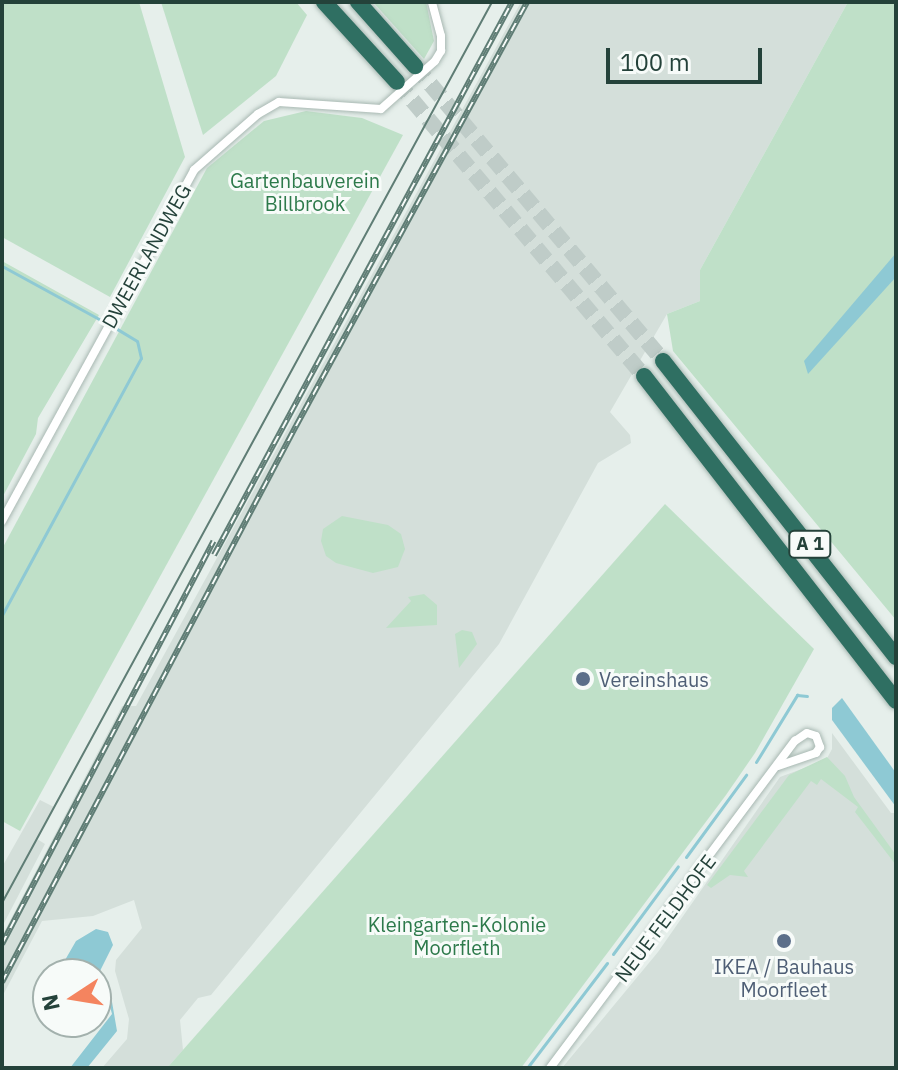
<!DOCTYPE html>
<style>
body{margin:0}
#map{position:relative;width:898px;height:1070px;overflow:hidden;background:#e6efeb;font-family:"IBM Plex Sans",sans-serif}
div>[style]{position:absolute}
.built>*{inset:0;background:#d4dfda}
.green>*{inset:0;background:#bfe0c8}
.water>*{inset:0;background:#8ec9d4}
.stream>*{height:3px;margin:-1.5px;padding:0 1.5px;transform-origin:1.5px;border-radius:1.5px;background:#8ec9d4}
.highway-tunnel>*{height:16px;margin-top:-8px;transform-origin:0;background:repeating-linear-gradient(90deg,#bfccc8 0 16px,transparent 0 24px)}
.roads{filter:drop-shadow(0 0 2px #a8b8b2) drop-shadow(0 0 2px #a8b8b2)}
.street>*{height:8px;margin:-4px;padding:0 4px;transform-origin:4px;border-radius:4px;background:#fff}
.highway>*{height:16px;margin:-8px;padding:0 8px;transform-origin:8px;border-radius:8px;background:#2f6f62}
.tram>*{height:2px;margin:-1px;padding:0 1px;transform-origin:1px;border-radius:1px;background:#5f7d75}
.rail>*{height:6px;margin-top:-3px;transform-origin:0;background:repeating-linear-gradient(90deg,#f7fbf9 0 9px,#5f7d75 0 18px);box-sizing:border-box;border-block:2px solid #5f7d75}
.dots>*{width:22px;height:22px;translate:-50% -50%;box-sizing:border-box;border:4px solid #f7fbf9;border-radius:50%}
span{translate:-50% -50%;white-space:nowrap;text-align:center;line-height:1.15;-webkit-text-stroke:6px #f7fbf9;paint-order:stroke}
.shield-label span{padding:2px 6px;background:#f7fbf9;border:2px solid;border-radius:6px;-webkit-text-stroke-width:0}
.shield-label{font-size:18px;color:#24423a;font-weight:700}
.park-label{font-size:20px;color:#2d7a4b}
.street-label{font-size:20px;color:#24423a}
.service-label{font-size:20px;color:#4e5e75}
.left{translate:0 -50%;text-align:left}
.frame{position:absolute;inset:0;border:4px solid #24423a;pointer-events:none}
.north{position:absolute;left:32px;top:958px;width:80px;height:80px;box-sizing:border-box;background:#f7fbf9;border:2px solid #a3b1ad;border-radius:50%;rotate:258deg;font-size:22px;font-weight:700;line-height:32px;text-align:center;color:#24423a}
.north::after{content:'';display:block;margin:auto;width:28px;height:36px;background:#f4845f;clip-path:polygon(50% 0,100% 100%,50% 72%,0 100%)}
.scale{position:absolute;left:606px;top:48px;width:156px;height:36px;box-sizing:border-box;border:4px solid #24423a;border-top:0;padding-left:10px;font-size:24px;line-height:28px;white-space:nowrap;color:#24423a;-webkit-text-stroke:6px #f7fbf9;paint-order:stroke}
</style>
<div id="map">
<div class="built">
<i style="clip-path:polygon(521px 2px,848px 2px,700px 270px,700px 301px,667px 314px,610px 412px,630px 435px,631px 443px,598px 463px,499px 644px,211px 995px,198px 998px,180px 1020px,183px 1050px,167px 1068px,102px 1068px,127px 1039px,129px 1019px,115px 971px,116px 960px,142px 928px,134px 900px,93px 916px,42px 921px,2px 997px,2px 936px,122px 706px,136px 706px)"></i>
<i style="clip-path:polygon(832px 733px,891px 813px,896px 813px,896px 1068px,562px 1068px,658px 952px,780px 777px,826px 760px,832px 749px)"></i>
<i style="clip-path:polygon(40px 800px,54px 807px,37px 839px,45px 844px,2px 927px,2px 867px)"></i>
</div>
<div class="green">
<i style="clip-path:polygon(2px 2px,139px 2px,185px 157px,110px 297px,2px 237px)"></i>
<i style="clip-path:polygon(161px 2px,296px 2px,307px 15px,276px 76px,203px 135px)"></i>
<i style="clip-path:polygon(373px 2px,426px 2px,434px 41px,424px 59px)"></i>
<i style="clip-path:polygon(848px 2px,896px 2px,896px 620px,673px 351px,667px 314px,700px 301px,700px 270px)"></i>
<i style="clip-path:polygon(306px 111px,362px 118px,403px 135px,20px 831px,2px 821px,2px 549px,207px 168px,264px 121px)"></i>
<i style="clip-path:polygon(2px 261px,99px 315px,38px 418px,36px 434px,2px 498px)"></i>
<i style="clip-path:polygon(665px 504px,814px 649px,755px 753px,726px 795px,521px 1068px,167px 1068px)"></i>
<i style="clip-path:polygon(342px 516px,388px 525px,401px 534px,405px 549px,398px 567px,373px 573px,336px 563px,326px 556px,321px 541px,323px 529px)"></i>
<i style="clip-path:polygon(424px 594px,437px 605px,437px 625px,386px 628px,411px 601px,408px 597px)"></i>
<i style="clip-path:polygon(462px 630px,472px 632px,477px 644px,459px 668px,455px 634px)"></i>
<i style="clip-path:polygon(827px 757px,845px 776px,854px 797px,896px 855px,896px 865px,855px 812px,858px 807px,821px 779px,817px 785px,811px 781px,744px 871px,748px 877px,730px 875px,711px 888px,707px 885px,789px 775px)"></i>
</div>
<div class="water">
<i style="clip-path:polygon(896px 253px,896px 277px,808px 374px,804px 361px)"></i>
<i style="clip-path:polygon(842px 698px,896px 773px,896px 807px,832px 720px,832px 708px)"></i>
<i style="clip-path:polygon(96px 929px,108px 932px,113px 945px,96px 979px,96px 974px,57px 974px,76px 941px)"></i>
<i style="clip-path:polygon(103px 980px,111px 996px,117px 1031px,87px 1068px,70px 1068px,112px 1014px)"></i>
</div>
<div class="stream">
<i style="left:2px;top:266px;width:111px;rotate:28.7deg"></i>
<i style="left:2px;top:615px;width:292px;rotate:-61.6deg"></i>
<i style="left:141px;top:358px;width:17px;rotate:-103deg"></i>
<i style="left:137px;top:341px;width:23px;rotate:-149deg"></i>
<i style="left:756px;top:762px;width:79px;rotate:-58.5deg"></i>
<i style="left:797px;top:695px;width:10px;rotate:6deg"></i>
<i style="left:686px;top:857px;width:102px;rotate:-53.8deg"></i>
<i style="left:613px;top:954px;width:109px;rotate:-53.5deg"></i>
<i style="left:527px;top:1068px;width:132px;rotate:-52.7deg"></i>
</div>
<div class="highway-tunnel">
<i style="left:415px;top:66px;width:385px;rotate:49.9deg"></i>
<i style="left:397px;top:82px;width:384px;rotate:50deg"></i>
</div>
<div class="roads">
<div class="street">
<i style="left:2px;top:521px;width:400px;rotate:-61.3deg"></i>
<i style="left:194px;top:170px;width:85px;rotate:-41.2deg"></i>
<i style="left:258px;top:114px;width:24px;rotate:-30deg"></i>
<i style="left:279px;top:102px;width:102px;rotate:3.9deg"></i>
<i style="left:381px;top:109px;width:72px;rotate:-41.6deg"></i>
<i style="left:435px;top:61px;width:12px;rotate:-59deg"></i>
<i style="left:441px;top:51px;width:15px;rotate:-90deg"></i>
<i style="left:441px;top:36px;width:35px;rotate:-105deg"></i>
<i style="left:550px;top:1068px;width:409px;rotate:-53.2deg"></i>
<i style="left:795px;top:741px;width:14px;rotate:-34deg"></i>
<i style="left:807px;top:733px;width:9px;rotate:18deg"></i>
<i style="left:816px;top:736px;width:12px;rotate:70deg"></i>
<i style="left:820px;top:747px;width:7px;rotate:124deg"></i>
<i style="left:816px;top:753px;width:40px;rotate:161.1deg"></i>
</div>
<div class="highway">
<i style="left:324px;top:2px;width:108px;rotate:47.6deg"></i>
<i style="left:358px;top:2px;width:86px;rotate:48.3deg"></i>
<i style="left:663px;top:361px;width:377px;rotate:51.8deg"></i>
<i style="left:644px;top:376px;width:411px;rotate:52.2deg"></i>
</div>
</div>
<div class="tram">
<i style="left:2px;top:903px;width:1026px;rotate:-61.46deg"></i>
</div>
<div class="rail">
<i style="left:214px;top:555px;width:628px;rotate:-61.68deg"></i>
<i style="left:2px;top:944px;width:455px;rotate:-62.3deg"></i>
<i style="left:2px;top:982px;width:629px;rotate:-62.13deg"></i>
<i style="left:296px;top:426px;width:483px;rotate:-61.4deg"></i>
</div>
<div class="dots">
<i style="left:583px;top:679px;background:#5c6f8a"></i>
<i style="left:784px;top:941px;background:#5c6f8a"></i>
</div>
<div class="shield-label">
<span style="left:810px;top:544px">A 1</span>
</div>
<div class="park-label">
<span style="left:305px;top:192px">Gartenbauverein<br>Billbrook</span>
<span style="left:457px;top:936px">Kleingarten-Kolonie<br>Moorfleth</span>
</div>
<div class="street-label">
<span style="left:146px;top:256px;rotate:-61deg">DWEERLANDWEG</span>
<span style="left:665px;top:918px;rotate:-53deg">NEUE FELDHOFE</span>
</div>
<div class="service-label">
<span class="left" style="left:599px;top:679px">Vereinshaus</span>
<span style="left:784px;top:978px">IKEA / Bauhaus<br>Moorfleet</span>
</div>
<div class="frame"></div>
<div class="north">N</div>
<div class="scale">100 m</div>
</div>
